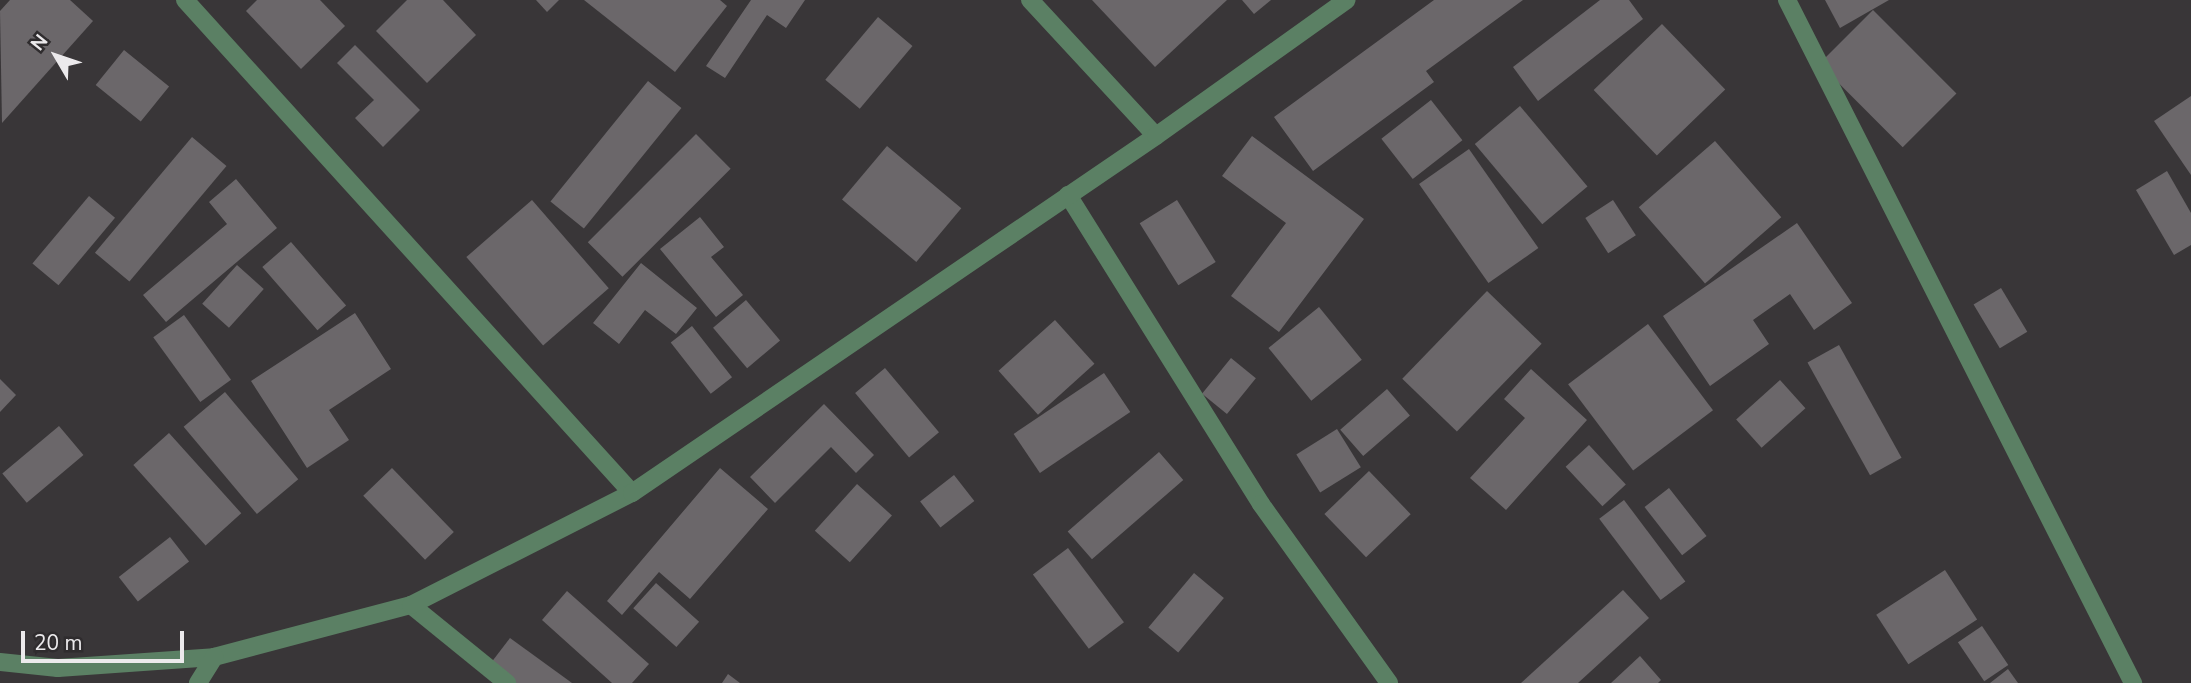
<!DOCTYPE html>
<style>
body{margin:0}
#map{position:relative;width:2191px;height:683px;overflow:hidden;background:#393638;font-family:"Nunito Sans",sans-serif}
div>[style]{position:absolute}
.building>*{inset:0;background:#6b676a;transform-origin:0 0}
.minor>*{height:18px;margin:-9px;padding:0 9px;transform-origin:9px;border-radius:9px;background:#5b8064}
span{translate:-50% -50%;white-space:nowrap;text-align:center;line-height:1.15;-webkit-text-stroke:6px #2f2c2e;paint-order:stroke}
.north{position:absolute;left:21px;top:21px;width:70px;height:70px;-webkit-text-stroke:5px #2f2c2e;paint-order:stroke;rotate:309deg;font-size:19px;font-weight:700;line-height:28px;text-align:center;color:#eceaec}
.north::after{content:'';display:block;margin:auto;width:24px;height:32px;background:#eceaec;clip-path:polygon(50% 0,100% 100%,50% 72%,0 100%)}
.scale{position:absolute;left:21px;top:631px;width:163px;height:32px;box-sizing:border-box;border:4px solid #eceaec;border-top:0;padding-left:9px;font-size:21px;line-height:24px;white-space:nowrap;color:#eceaec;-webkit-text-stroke:5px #2f2c2e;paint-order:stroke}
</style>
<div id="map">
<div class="building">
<i style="clip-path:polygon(10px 0,70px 0,93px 21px,2px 123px,0 11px)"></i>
<i style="clip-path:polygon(257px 0,320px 0,345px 26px,301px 69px,246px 11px)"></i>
<i style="clip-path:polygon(407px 0,443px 0,476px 35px,427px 83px,376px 31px)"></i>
<i style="clip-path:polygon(536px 0,559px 0,547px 12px)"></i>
<i style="clip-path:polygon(584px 0,720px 0,727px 6px,675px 72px)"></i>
<i style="clip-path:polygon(751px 0,805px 0,786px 28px,767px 15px,725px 78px,706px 66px)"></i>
<i style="clip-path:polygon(1092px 0,1227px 0,1155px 67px)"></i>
<i style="clip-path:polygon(1242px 0,1271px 0,1254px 14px)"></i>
<i style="clip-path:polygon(1434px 0,1523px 0,1426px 71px,1434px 82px,1313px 171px,1274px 117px)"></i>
<i style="clip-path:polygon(1600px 0,1629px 0,1643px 19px,1538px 101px,1513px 67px)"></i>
<i style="clip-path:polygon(1825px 0,1889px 0,1840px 28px)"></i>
<i style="left:1873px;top:10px;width:118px;height:76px;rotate:45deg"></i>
<i style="left:878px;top:17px;width:45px;height:82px;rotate:40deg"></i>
<i style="left:1662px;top:24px;width:91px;height:95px;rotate:46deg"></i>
<i style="clip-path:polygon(355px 45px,420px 110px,383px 147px,355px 118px,374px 100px,337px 63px)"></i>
<i style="left:124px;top:50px;width:58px;height:45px;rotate:39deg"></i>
<i style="left:648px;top:81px;width:43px;height:155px;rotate:39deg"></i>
<i style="clip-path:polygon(2191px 96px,2191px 175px,2154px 121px)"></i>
<i style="left:1431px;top:100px;width:51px;height:63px;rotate:52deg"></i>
<i style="left:1520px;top:106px;width:105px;height:59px;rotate:50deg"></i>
<i style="left:696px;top:134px;width:49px;height:153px;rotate:45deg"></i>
<i style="clip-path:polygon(1252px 136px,1364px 219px,1279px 332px,1231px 296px,1286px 223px,1222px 176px)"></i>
<i style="left:192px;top:137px;width:45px;height:151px;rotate:40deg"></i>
<i style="left:1715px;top:141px;width:101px;height:101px;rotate:49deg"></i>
<i style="left:887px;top:146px;width:97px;height:70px;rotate:40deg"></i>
<i style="left:1469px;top:149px;width:121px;height:61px;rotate:55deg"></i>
<i style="clip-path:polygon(2167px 171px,2191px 213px,2191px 245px,2174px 255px,2136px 190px)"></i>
<i style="clip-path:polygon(236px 179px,277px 228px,166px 322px,143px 295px,227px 224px,209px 202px)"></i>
<i style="left:89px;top:196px;width:34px;height:88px;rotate:40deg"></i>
<i style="left:532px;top:200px;width:117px;height:87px;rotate:49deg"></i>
<i style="left:1177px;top:200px;width:73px;height:44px;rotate:58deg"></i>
<i style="left:1613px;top:200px;width:42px;height:33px;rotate:57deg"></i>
<i style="clip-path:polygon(700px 217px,724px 247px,711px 257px,743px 295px,716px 317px,660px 249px)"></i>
<i style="clip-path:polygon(1797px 223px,1852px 303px,1814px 330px,1790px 294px,1753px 320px,1769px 344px,1710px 386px,1663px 316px)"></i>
<i style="left:291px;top:242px;width:84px;height:38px;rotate:49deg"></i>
<i style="clip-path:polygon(641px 263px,697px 308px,676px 334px,645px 310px,619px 344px,593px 323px)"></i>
<i style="left:237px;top:265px;width:36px;height:52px;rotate:42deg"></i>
<i style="left:2001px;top:288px;width:51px;height:32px;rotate:59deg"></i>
<i style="left:1487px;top:291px;width:76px;height:122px;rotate:44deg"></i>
<i style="left:746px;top:300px;width:53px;height:43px;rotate:50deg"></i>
<i style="left:1319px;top:307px;width:68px;height:65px;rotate:51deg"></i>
<i style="clip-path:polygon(355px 313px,391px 369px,329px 410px,349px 440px,307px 468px,251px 381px)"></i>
<i style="left:184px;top:315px;width:80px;height:38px;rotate:54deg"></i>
<i style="left:1055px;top:320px;width:59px;height:76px;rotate:48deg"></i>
<i style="left:1648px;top:324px;width:108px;height:100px;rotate:53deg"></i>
<i style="left:692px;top:326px;width:65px;height:27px;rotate:52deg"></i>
<i style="left:1839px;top:345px;width:129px;height:36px;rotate:61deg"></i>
<i style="left:1231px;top:358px;width:32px;height:46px;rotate:39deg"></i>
<i style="left:885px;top:368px;width:84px;height:39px;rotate:50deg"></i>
<i style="clip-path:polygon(1531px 369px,1587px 420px,1506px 510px,1470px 478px,1525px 418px,1504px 399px)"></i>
<i style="left:1104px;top:373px;width:47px;height:109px;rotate:56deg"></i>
<i style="clip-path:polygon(0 379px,16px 395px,0 412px)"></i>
<i style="left:1780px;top:380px;width:38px;height:59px;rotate:48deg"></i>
<i style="left:1387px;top:389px;width:35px;height:62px;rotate:49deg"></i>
<i style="left:225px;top:392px;width:114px;height:54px;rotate:50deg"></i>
<i style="clip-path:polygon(824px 404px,874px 455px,856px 473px,831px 447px,775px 503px,750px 477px)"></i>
<i style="left:59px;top:426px;width:38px;height:74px;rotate:50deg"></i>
<i style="left:1337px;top:429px;width:45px;height:48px;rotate:58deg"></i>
<i style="left:169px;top:433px;width:108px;height:48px;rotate:48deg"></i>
<i style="left:1589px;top:445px;width:54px;height:32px;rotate:47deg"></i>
<i style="left:1159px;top:452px;width:37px;height:121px;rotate:49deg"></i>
<i style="left:392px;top:468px;width:89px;height:40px;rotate:46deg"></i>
<i style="clip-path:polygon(720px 468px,768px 509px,690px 599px,659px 572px,622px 615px,607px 601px)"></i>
<i style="left:1369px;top:471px;width:60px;height:62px;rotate:46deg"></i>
<i style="left:954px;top:475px;width:33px;height:43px;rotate:52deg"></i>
<i style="left:857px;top:484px;width:47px;height:63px;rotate:42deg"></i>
<i style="left:1669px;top:488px;width:61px;height:31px;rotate:52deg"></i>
<i style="left:1624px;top:500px;width:102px;height:31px;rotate:53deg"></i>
<i style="left:170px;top:537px;width:31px;height:65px;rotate:52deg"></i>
<i style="left:1068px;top:548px;width:93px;height:44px;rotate:53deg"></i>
<i style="left:1945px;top:570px;width:59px;height:82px;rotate:57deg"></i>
<i style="left:1194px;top:573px;width:39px;height:71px;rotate:40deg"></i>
<i style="left:656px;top:583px;width:58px;height:34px;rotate:42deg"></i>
<i style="clip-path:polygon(1623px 590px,1649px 618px,1578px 683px,1521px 683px)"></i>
<i style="clip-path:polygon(567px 591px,649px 664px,632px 683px,612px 683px,542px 620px)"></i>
<i style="left:1982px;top:626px;width:47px;height:29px;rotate:56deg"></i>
<i style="clip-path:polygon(510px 638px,572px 683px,499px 683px,484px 672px)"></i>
<i style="clip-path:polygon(1640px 656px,1661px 680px,1658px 683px,1611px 683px)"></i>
<i style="clip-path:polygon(2008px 669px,2018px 683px,1990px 683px)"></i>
<i style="clip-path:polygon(728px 674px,740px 683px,722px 683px)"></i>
</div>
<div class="minor">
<i style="left:185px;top:0;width:665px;rotate:47.8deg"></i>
<i style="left:1030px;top:0;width:185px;rotate:47.2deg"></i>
<i style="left:1787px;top:0;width:766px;rotate:63.13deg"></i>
<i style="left:1068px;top:195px;width:364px;rotate:58deg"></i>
<i style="left:1261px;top:504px;width:220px;rotate:54.4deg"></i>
<i style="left:411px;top:605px;width:124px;rotate:39.1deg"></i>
<i style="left:0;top:662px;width:58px;rotate:5.9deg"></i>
<i style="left:58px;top:668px;width:156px;rotate:-4deg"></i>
<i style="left:214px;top:657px;width:204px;rotate:-14.8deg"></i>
<i style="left:411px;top:605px;width:248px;rotate:-26.9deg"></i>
<i style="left:632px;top:493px;width:634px;rotate:-34.27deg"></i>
<i style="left:1156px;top:136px;width:234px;rotate:-35.5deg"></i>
<i style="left:198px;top:683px;width:31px;rotate:-58deg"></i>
</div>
<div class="north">N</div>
<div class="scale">20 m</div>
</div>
